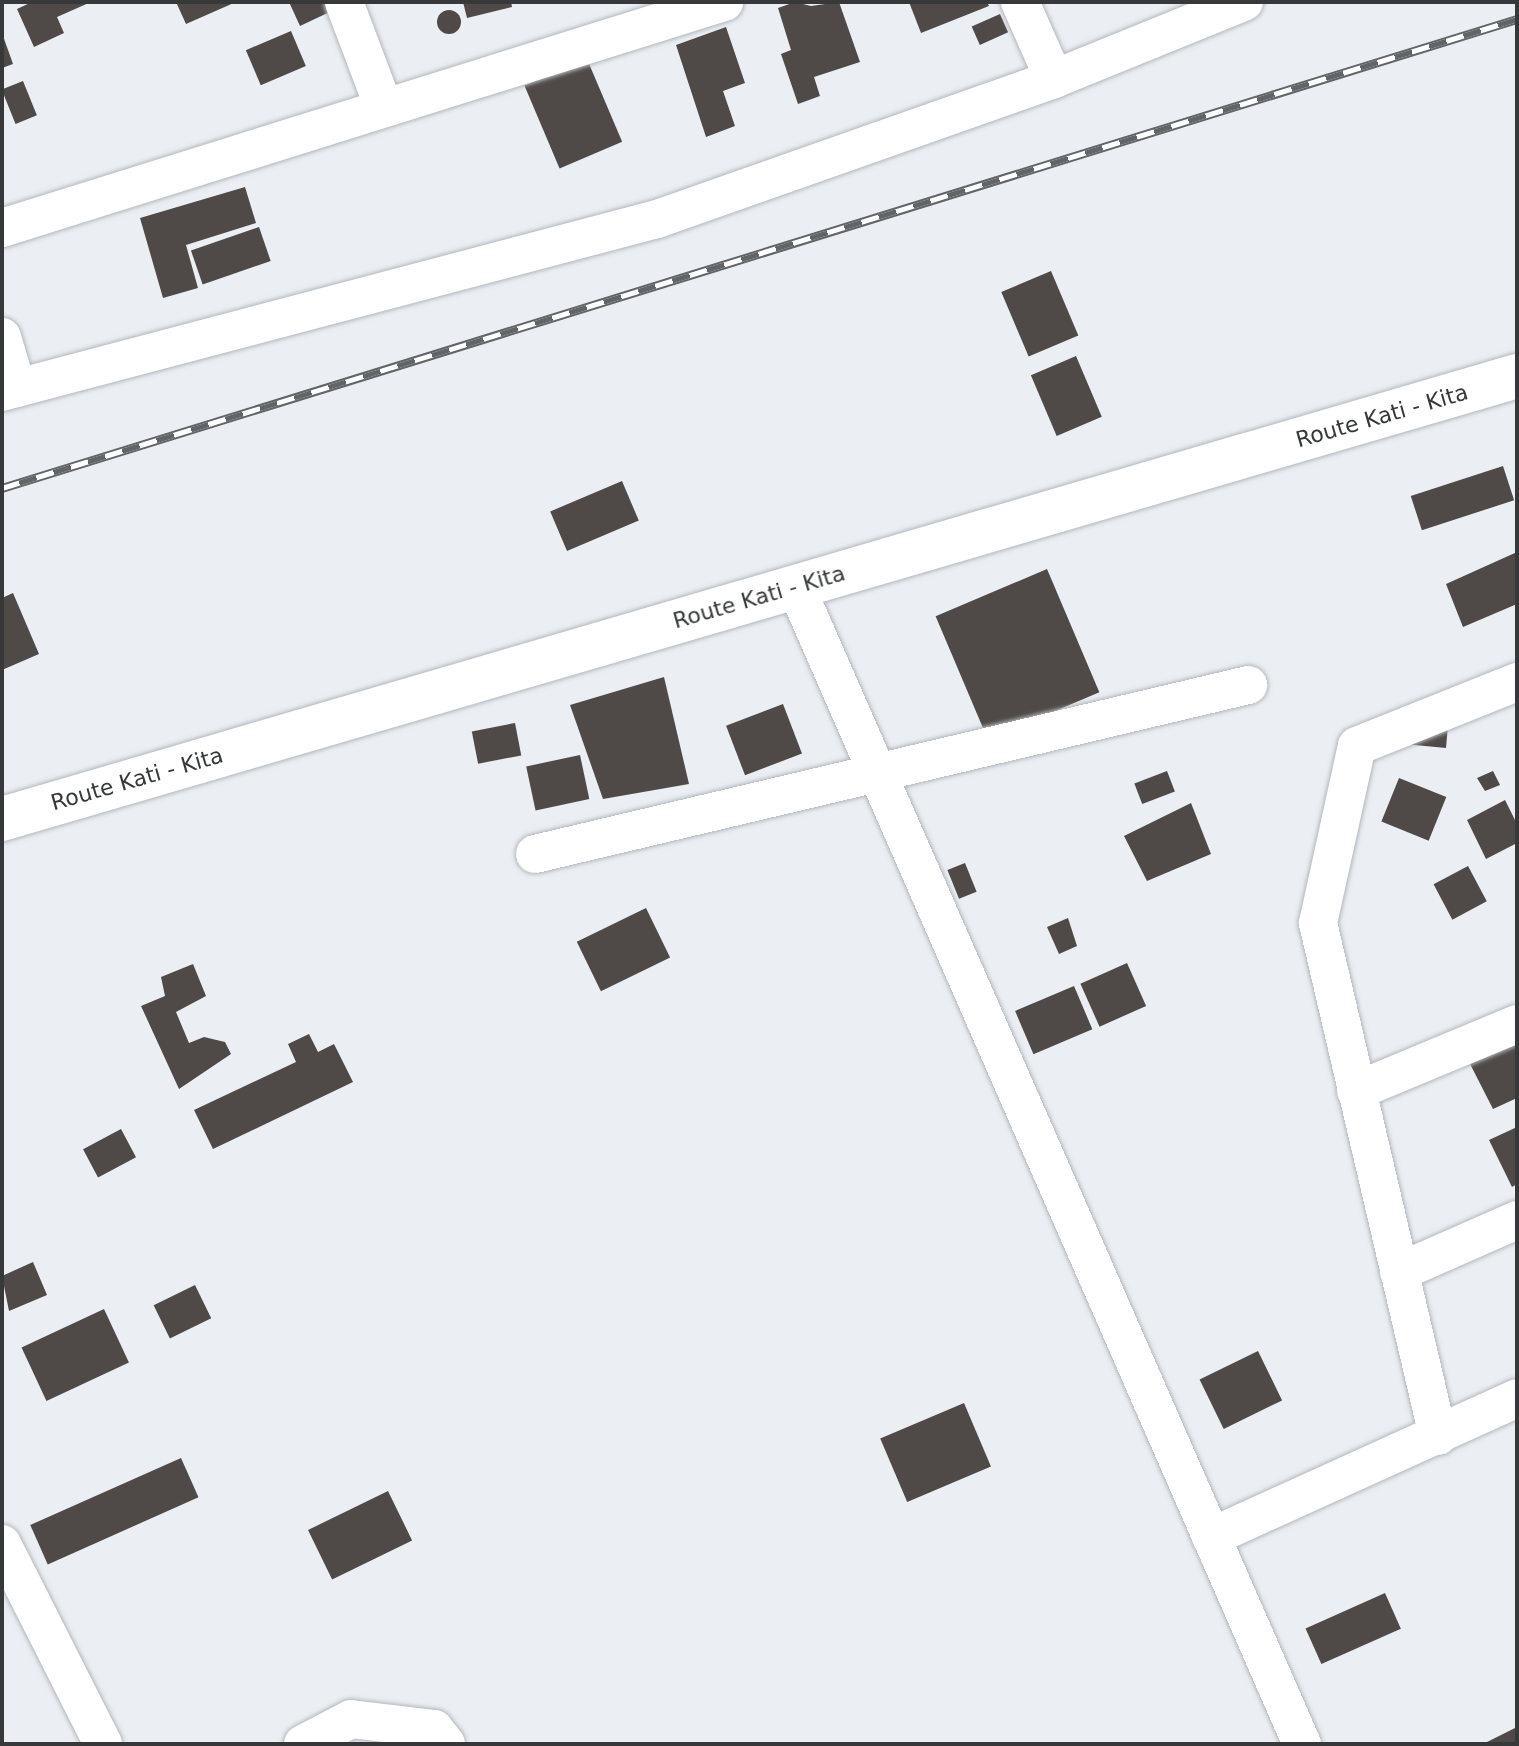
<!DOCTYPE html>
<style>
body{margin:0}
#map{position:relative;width:1519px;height:1746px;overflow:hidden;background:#ebeff4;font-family:"DejaVu Sans",sans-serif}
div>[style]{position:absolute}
.building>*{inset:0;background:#4f4a48;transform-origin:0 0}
.round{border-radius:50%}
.roads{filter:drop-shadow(0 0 2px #b3b7bb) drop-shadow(0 0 2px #b3b7bb)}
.street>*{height:38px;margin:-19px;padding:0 19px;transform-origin:19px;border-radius:19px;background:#fff}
.primary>*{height:44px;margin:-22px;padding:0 22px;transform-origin:22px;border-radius:22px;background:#fff}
.rail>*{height:9px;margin-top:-4.5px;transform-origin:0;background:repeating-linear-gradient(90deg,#fff 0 18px,#626568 0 36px);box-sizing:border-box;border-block:2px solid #626568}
span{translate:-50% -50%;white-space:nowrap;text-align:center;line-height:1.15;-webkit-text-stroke:8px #fff;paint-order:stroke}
.street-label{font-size:22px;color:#36383a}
.frame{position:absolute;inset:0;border:4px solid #36383a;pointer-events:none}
</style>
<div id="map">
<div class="building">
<i style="clip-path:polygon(32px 2px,91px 2px,57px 17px,64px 33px,34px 47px,17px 9px)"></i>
<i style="clip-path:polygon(176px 2px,236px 2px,186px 24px)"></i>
<i style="clip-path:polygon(289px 2px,332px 2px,336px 9px,300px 26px)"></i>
<i style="clip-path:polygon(463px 2px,511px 2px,512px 7px,467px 18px)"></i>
<i style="clip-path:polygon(795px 2px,811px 6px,839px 2px,860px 62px,814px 77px,820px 96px,798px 104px,781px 54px,791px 50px,778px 8px)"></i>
<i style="clip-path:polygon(909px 2px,987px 2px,989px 6px,921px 33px)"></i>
<i class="round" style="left:437px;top:10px;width:24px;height:24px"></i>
<i style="left:1000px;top:14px;width:20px;height:31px;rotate:66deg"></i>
<i style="clip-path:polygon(726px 27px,745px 83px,723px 91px,735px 126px,706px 137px,676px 45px)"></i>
<i style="left:291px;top:31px;width:38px;height:49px;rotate:67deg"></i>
<i style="clip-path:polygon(2px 33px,13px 64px,2px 68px)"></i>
<i style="left:587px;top:59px;width:90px;height:68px;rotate:67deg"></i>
<i style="left:23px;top:81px;width:37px;height:23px;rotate:68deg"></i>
<i style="clip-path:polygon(245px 187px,256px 223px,186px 245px,198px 288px,163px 298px,140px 218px)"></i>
<i style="left:259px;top:227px;width:36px;height:72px;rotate:71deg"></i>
<i style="left:1051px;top:271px;width:70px;height:54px;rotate:67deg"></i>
<i style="left:1076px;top:356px;width:66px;height:49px;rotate:67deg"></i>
<i style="left:1503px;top:466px;width:36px;height:97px;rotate:72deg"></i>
<i style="left:622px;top:481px;width:43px;height:78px;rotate:67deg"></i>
<i style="clip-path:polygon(1517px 552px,1517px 604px,1463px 627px,1446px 584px)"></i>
<i style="left:1047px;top:569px;width:134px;height:121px;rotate:67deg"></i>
<i style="clip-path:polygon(13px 593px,39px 654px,2px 670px,2px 598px)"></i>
<i style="clip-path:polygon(664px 677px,689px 784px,603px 799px,570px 705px)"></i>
<i style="left:783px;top:704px;width:53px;height:61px;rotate:69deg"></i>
<i style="left:515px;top:723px;width:33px;height:44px;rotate:79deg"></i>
<i style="clip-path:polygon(1448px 725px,1446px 748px,1404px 744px)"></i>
<i style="left:580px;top:755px;width:45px;height:55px;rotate:78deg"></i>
<i style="left:1167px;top:771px;width:22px;height:35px;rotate:69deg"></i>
<i style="clip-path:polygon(1493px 771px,1500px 785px,1485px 791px,1477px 778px)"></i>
<i style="left:1399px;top:778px;width:51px;height:47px;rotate:22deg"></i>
<i style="clip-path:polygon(1505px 800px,1517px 824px,1517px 843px,1486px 859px,1467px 820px)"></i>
<i style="clip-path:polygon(1191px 803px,1211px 854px,1147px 881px,1124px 836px)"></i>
<i style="left:965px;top:863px;width:31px;height:19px;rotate:68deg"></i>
<i style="left:1468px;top:866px;width:40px;height:39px;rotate:62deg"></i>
<i style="left:646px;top:908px;width:55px;height:77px;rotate:64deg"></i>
<i style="clip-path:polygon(1068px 918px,1077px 946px,1059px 954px,1047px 927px)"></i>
<i style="left:1127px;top:963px;width:47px;height:51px;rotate:66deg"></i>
<i style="clip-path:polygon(193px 964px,206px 996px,176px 1012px,189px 1043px,204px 1037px,225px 1042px,231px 1054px,179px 1089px,141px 1006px,165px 996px,161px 977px)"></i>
<i style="left:1074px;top:986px;width:47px;height:64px;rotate:67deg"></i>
<i style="clip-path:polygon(309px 1034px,318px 1052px,334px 1044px,353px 1082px,213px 1149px,194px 1110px,296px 1062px,288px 1044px)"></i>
<i style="clip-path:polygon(1517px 1037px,1517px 1098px,1493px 1109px,1467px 1058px)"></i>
<i style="clip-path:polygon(1517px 1127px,1517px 1184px,1512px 1187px,1489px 1140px)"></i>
<i style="left:121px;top:1129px;width:32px;height:43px;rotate:62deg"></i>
<i style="clip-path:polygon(33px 1262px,47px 1295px,9px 1311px,2px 1276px)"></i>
<i style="left:195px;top:1285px;width:37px;height:46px;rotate:64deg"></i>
<i style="left:104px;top:1309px;width:59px;height:91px;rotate:65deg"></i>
<i style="left:1258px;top:1351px;width:55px;height:65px;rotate:64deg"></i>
<i style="left:964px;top:1403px;width:69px;height:91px;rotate:67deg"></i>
<i style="left:181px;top:1458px;width:43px;height:165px;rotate:66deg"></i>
<i style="left:388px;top:1491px;width:55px;height:89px;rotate:64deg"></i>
<i style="left:1385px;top:1593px;width:39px;height:87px;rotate:66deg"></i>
<i style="clip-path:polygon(1517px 1727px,1517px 1744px,1483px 1744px)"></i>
</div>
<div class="roads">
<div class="street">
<i style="left:344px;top:2px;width:113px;rotate:69.3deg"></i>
<i style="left:1054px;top:79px;width:205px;rotate:-22.1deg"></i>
<i style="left:2px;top:228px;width:757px;rotate:-17.38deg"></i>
<i style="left:2px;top:337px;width:53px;rotate:73.6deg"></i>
<i style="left:2px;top:392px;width:677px;rotate:-14.8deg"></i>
<i style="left:657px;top:219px;width:421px;rotate:-19.4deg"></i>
<i style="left:1054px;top:79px;width:84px;rotate:-113.8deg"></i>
<i style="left:796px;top:587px;width:1263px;rotate:66.38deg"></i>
<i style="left:535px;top:854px;width:733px;rotate:-13.33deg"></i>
<i style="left:1356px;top:1091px;width:174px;rotate:-22.6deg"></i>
<i style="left:1399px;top:1272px;width:129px;rotate:-23.8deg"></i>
<i style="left:1438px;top:1436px;width:527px;rotate:-103.17deg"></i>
<i style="left:1318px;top:923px;width:181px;rotate:-77.6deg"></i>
<i style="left:1357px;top:746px;width:172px;rotate:-21.8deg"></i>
<i style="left:1211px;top:1537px;width:336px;rotate:-24.4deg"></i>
<i style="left:2px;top:1544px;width:224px;rotate:63.2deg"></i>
<i style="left:303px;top:1744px;width:54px;rotate:-27.5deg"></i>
<i style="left:351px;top:1719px;width:84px;rotate:6.9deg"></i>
<i style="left:434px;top:1729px;width:19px;rotate:51deg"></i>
</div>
<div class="primary">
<i style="left:2px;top:819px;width:1578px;rotate:-16.3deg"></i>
</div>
</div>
<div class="rail">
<i style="left:2px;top:488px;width:1586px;rotate:-17.2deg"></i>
</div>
<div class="street-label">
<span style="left:1382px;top:416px;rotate:-16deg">Route Kati - Kita</span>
<span style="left:759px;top:597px;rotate:-16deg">Route Kati - Kita</span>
<span style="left:137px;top:779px;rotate:-16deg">Route Kati - Kita</span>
</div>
<div class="frame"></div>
</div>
